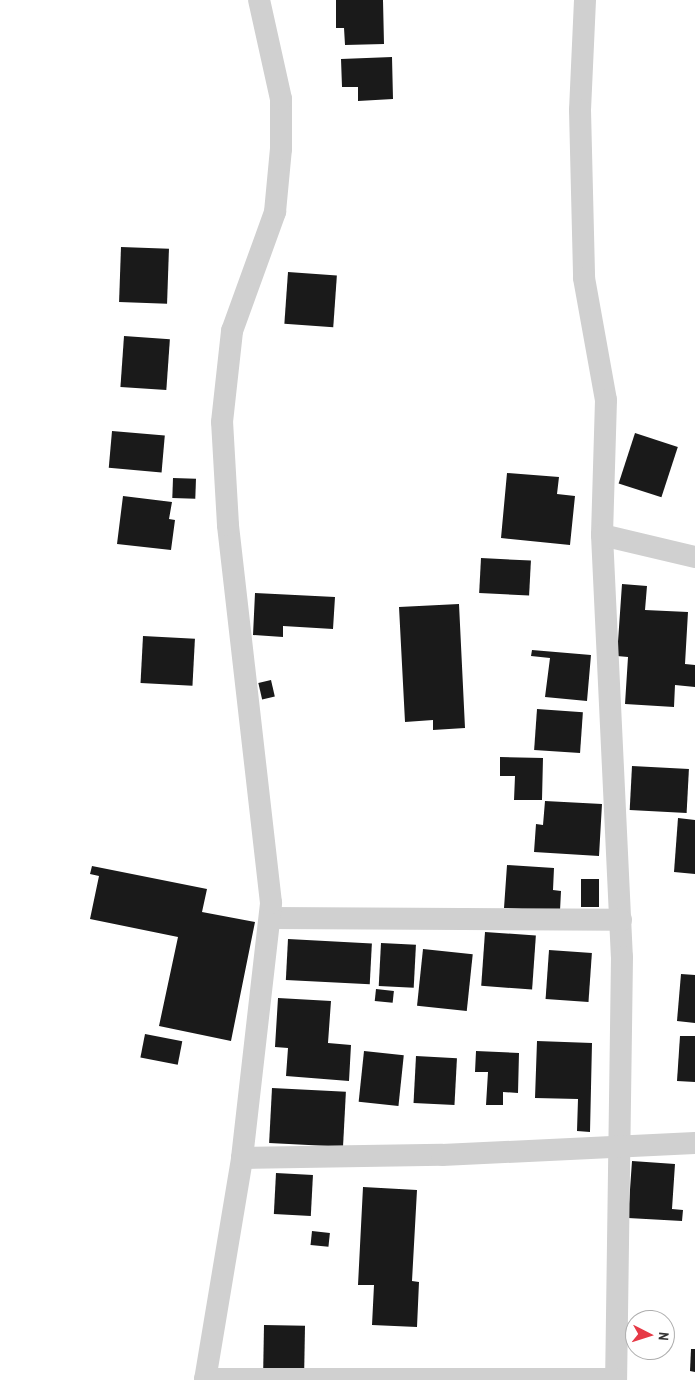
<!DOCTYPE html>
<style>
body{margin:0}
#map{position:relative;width:695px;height:1380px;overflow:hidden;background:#fff;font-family:"Archivo Narrow",sans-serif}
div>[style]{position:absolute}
.building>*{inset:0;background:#1a1a1a;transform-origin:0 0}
.minor>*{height:22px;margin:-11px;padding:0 11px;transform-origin:11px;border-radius:11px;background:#d0d0d0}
span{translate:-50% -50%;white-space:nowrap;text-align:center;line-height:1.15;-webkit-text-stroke:5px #fff;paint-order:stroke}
.north{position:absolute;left:625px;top:1310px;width:50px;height:50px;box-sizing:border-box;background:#fff;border:1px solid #adadad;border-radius:50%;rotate:95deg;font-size:14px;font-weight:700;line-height:20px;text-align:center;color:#333}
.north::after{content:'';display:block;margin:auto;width:18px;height:22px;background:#e63946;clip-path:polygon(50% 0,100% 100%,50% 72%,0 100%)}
</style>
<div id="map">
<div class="building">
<i style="clip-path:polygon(336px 0,383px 0,384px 44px,345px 45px,344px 28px,336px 28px)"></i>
<i style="clip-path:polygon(392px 57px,393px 99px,358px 101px,358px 87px,342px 87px,341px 59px)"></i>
<i style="left:121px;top:247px;width:48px;height:55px;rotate:2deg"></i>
<i style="left:288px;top:272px;width:49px;height:52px;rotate:4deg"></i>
<i style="left:124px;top:336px;width:46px;height:51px;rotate:4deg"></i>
<i style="left:112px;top:431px;width:53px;height:37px;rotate:5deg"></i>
<i style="left:635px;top:433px;width:45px;height:53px;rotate:18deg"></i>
<i style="clip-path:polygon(507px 473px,559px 477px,557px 494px,575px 496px,570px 545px,501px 538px)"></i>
<i style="left:173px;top:478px;width:23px;height:20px;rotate:2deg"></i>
<i style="clip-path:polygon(123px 496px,172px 502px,169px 519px,175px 520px,171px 550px,117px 544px)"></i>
<i style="left:481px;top:558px;width:50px;height:35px;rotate:3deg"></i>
<i style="clip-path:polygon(622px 584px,647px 586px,645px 610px,688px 612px,685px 664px,695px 665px,695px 687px,675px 685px,674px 707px,625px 704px,628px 657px,617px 656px)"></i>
<i style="clip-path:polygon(255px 593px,335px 597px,333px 629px,283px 626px,283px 637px,253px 635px)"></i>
<i style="clip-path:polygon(459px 604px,465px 728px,433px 730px,433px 720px,405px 722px,399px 607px)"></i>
<i style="left:143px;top:636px;width:52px;height:47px;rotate:3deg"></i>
<i style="clip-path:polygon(532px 650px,591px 655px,587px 701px,545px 697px,550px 658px,531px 656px)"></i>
<i style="left:271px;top:680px;width:17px;height:13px;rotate:77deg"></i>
<i style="left:537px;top:709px;width:46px;height:41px;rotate:4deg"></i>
<i style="clip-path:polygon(500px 757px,543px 758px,542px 800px,514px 800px,515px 776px,500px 776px)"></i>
<i style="left:632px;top:766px;width:57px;height:44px;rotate:3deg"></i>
<i style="clip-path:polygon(545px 801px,602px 804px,599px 856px,534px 852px,536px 824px,543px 825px)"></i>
<i style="clip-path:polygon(678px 818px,695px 820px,695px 874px,674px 872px)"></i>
<i style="clip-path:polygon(507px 865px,554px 868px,553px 890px,561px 891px,560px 911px,504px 908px)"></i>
<i style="clip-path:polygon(92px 866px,207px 889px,202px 912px,255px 922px,231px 1041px,159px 1026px,178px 937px,90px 919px,99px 876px,90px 874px)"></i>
<i style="left:581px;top:879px;width:18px;height:28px"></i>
<i style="left:485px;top:932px;width:51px;height:54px;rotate:4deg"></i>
<i style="left:288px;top:939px;width:84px;height:41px;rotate:3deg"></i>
<i style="left:381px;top:943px;width:35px;height:43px;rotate:3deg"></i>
<i style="left:423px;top:949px;width:50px;height:57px;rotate:6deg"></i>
<i style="left:549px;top:950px;width:43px;height:49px;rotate:4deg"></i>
<i style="clip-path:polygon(681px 974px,695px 975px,695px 1023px,677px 1021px)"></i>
<i style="left:376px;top:989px;width:18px;height:12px;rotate:6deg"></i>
<i style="clip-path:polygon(278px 998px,331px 1001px,328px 1043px,351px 1045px,349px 1081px,286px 1076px,288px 1048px,275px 1047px)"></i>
<i style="left:145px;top:1034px;width:38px;height:24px;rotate:11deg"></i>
<i style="clip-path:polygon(680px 1036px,695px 1036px,695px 1082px,677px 1081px)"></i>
<i style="clip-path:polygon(537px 1041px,592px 1043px,590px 1132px,577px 1131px,578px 1099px,535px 1098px)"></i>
<i style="left:364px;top:1051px;width:40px;height:51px;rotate:6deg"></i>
<i style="clip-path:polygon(476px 1051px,519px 1053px,518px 1093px,503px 1092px,503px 1105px,486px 1105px,488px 1072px,475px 1072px)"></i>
<i style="left:416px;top:1056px;width:41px;height:47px;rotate:3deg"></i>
<i style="left:272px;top:1088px;width:74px;height:55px;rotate:3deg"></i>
<i style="clip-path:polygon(632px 1161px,675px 1164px,672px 1209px,683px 1210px,682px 1221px,628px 1218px)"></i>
<i style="left:276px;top:1173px;width:37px;height:41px;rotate:3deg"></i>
<i style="clip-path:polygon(363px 1187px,417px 1190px,412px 1281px,419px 1282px,417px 1327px,372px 1325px,374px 1285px,358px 1285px)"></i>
<i style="left:312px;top:1231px;width:18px;height:14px;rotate:6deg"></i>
<i style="left:264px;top:1325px;width:41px;height:44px;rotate:1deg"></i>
<i style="clip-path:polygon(691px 1349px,695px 1349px,695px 1372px,690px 1371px)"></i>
</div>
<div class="minor">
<i style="left:585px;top:0;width:110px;rotate:92.6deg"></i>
<i style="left:580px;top:110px;width:168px;rotate:88.6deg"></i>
<i style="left:584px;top:278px;width:124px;rotate:79.8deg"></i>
<i style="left:606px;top:400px;width:135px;rotate:91.7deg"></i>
<i style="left:602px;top:535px;width:422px;rotate:87.3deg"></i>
<i style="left:622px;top:957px;width:423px;rotate:90.8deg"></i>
<i style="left:602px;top:535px;width:96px;rotate:13.3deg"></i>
<i style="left:270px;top:918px;width:351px;rotate:0.3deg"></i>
<i style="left:242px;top:1158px;width:200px;rotate:-0.9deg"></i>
<i style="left:442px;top:1155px;width:253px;rotate:-2.7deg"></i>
<i style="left:205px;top:1379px;width:411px"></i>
<i style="left:205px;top:1380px;width:225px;rotate:-80.5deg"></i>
<i style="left:242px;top:1158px;width:257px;rotate:-83.5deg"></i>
<i style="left:271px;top:903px;width:380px;rotate:-96.5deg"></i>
<i style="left:228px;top:525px;width:103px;rotate:-93.3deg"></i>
<i style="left:222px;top:422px;width:92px;rotate:-83.7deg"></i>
<i style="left:232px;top:331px;width:127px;rotate:-70.1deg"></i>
<i style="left:275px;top:212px;width:63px;rotate:-84.6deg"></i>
<i style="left:281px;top:149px;width:50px;rotate:-90deg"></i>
<i style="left:281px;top:99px;width:101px;rotate:-102.5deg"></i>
</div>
<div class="north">N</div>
</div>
